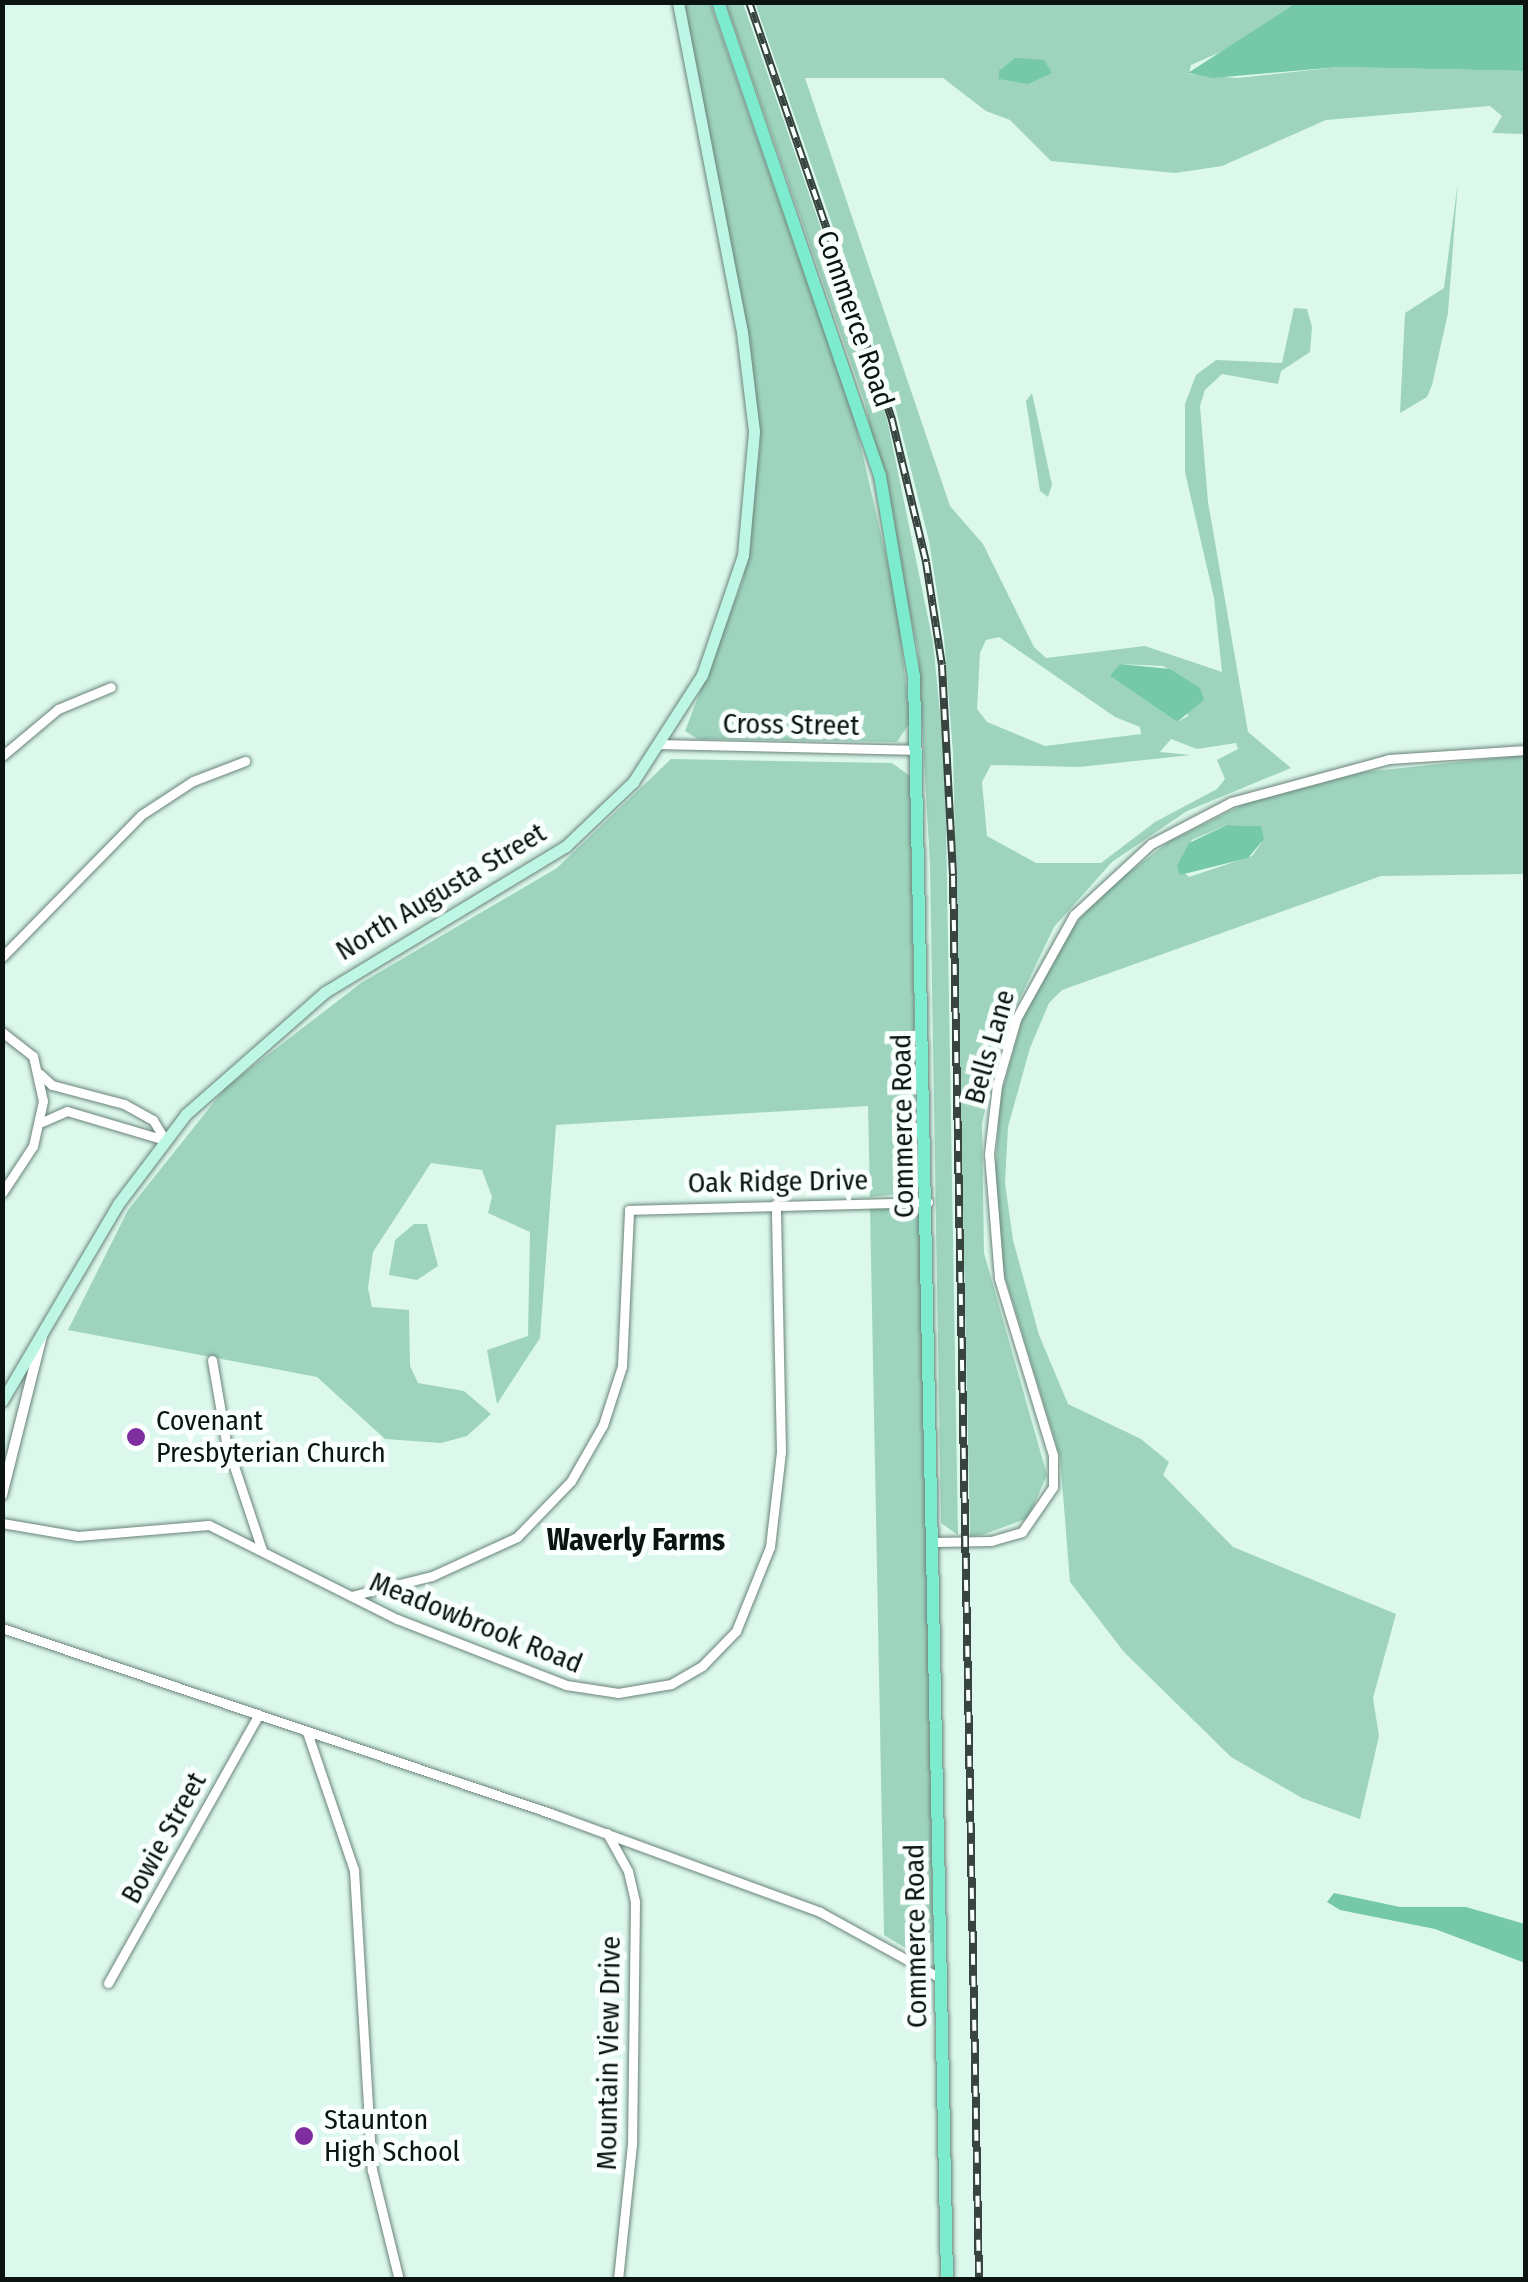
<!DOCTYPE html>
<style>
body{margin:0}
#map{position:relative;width:1528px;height:2282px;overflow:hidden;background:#dcf8ec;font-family:"Fira Sans Condensed",sans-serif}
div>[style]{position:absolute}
.green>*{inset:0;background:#9ed4be}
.water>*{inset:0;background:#75c8a8}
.roads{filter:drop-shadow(0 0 2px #6a8379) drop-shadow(0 0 2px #6a8379)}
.minor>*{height:9px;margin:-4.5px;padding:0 4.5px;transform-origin:4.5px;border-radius:4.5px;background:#fff}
.tertiary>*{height:10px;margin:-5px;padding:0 5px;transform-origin:5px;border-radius:5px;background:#fff}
.secondary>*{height:11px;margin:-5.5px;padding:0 5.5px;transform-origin:5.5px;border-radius:5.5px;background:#bef6e6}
.primary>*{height:12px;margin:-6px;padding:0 6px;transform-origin:6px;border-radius:6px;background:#7decce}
.rail>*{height:8px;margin-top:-4px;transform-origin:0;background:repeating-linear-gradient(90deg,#f9fffc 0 11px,#37443f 0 22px);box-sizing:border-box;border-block:2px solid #37443f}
.dots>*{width:28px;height:28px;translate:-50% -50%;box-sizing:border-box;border:5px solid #f9fffc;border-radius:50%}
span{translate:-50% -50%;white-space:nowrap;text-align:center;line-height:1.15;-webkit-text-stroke:10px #f9fffc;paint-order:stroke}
.street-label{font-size:28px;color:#0b1410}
.poi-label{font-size:28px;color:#0b1410}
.left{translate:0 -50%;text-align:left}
.neighbourhood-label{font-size:30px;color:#0b1410;font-weight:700}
.frame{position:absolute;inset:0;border:5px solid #0b1410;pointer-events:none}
</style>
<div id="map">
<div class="green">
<i style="clip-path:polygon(684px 3px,710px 3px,854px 417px,897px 604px,910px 722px,897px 742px,698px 739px,685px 731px,743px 580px,760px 447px,753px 369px)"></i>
<i style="clip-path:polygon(726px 3px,743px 3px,887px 419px,933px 642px,945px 763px,958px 1535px,941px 1523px,930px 864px,918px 651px,865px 403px)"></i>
<i style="clip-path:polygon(evenodd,755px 3px,1298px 3px,1232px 47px,1191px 65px,1189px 74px,1237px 78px,1339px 67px,1525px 71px,1525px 134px,1492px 133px,1502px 116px,1490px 106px,1326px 120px,1222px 166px,1175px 173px,1051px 161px,1010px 120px,986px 111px,943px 78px,805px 78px,950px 506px,983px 544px,1034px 647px,1046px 658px,1145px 646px,1222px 672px,1214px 598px,1185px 472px,1185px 404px,1196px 375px,1216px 360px,1282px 363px,1294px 308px,1307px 309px,1312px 327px,1310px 352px,1281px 371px,1278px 384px,1222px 374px,1205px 390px,1200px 406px,1208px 502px,1248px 732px,1291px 768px,1187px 811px,1112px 862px,1054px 927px,1000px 1040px,982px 1124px,984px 1253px,1047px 1475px,1028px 1518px,982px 1535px,970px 1536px,953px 753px,944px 638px,929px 541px,894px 402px,755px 3px,999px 637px,1115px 717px,1140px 727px,1141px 734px,1045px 746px,987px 722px,977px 709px,980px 653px,986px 640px,999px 637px,755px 3px,1120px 664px,1163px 666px,1184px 678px,1188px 716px,1177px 722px,1113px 678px,1120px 664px,755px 3px,1171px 739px,1197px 749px,1236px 743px,1238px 749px,1217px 760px,1225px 779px,1217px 789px,1155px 822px,1101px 863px,1036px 863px,987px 836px,982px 782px,991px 765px,1079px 767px,1191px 755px,1160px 752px,1171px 739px)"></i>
<i style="clip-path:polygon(1458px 181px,1448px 313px,1432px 385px,1427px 397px,1400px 413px,1405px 313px,1444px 288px)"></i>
<i style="clip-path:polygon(1032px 393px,1052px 485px,1048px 497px,1040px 491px,1026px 401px)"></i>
<i style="clip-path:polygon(evenodd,1525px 755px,1525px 874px,1381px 876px,1062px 990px,1049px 1003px,1030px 1048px,1008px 1127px,1005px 1183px,1013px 1240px,1039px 1335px,1068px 1404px,1141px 1439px,1169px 1462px,1163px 1475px,1233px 1547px,1396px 1614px,1373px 1698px,1379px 1736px,1360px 1819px,1302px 1798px,1231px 1757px,1124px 1652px,1070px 1582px,1060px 1457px,1003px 1270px,994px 1194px,1000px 1099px,1027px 1002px,1061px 942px,1099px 895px,1170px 841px,1246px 803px,1364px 772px,1525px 755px,1227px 825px,1261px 826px,1262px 842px,1252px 856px,1189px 877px,1177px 866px,1192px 840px,1227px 825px)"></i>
<i style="clip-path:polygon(671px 759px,892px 763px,910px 776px,917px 1192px,870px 1197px,868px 1106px,556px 1125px,540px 1338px,497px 1404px,487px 1350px,528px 1336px,530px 1232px,488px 1213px,492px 1197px,482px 1170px,431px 1163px,373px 1252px,368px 1288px,372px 1307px,409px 1310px,410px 1366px,418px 1383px,464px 1391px,491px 1414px,467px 1436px,441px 1443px,385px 1439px,317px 1377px,68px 1330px,128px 1210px,226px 1087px,361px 983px,557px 868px)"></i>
<i style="clip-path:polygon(913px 1206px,921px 1216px,933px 1941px,917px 1955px,884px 1935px,870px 1207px)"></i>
<i style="clip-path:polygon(414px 1224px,427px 1224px,438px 1266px,417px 1280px,389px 1275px,395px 1240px)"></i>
</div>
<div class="water">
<i style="clip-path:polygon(1298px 2px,1525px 3px,1525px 71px,1339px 67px,1213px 78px,1188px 73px)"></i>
<i style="clip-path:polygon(1015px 58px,1044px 60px,1052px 73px,1028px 84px,999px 79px,999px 71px)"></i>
<i style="clip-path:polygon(1120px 664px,1170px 669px,1200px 688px,1204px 700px,1177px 722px,1110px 676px)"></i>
<i style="clip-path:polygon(1227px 825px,1261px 826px,1264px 839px,1248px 858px,1180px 875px,1177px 866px,1189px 843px)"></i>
<i style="clip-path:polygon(1334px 1893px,1400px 1907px,1466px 1907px,1525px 1924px,1525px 1963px,1435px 1929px,1340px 1910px,1327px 1902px)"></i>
</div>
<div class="roads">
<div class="minor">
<i style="left:661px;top:744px;width:256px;rotate:1.3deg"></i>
<i style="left:2px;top:756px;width:73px;rotate:-40deg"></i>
<i style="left:58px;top:709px;width:57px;rotate:-22.5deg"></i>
<i style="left:2px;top:957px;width:199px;rotate:-45.6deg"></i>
<i style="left:141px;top:815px;width:62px;rotate:-33.2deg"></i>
<i style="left:193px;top:781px;width:56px;rotate:-21deg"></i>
<i style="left:2px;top:1032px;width:39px;rotate:38deg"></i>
<i style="left:33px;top:1056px;width:46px;rotate:77.5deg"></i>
<i style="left:43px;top:1101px;width:46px;rotate:102.5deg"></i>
<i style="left:33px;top:1146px;width:56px;rotate:123.4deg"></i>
<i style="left:40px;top:1074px;width:16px;rotate:43deg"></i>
<i style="left:52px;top:1085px;width:74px;rotate:14.8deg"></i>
<i style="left:124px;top:1104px;width:33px;rotate:29deg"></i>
<i style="left:153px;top:1120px;width:23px;rotate:59deg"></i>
<i style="left:42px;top:1122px;width:27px;rotate:-24deg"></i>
<i style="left:67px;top:1111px;width:102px;rotate:16.5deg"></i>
<i style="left:212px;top:1360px;width:83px;rotate:80.3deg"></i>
<i style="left:226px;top:1442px;width:114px;rotate:71.6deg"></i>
<i style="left:2px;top:1523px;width:77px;rotate:9.7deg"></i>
<i style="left:78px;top:1536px;width:131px;rotate:-4.8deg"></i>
<i style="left:209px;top:1525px;width:210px;rotate:26.6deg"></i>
<i style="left:397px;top:1619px;width:181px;rotate:21.3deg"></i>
<i style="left:566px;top:1685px;width:53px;rotate:8.7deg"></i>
<i style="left:618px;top:1693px;width:54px;rotate:-9.6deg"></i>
<i style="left:671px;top:1684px;width:36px;rotate:-30deg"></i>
<i style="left:702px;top:1666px;width:49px;rotate:-45.8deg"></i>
<i style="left:736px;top:1631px;width:91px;rotate:-68deg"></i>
<i style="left:770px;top:1547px;width:96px;rotate:-83.4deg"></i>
<i style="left:781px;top:1452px;width:248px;rotate:-91.2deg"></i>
<i style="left:935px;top:1542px;width:56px;rotate:-1deg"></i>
<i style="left:991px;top:1541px;width:32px;rotate:-16deg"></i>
<i style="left:1022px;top:1532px;width:55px;rotate:-55.4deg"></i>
<i style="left:1053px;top:1487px;width:32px;rotate:-90deg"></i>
<i style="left:1053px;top:1455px;width:185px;rotate:-107deg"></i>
<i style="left:999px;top:1278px;width:124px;rotate:-94.6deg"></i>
<i style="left:989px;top:1154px;width:69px;rotate:-83.4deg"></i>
<i style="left:997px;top:1085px;width:69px;rotate:-73.9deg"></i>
<i style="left:1016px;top:1019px;width:119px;rotate:-60.9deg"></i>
<i style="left:1074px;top:915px;width:105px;rotate:-42.7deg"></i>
<i style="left:1151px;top:844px;width:90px;rotate:-27.7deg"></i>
<i style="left:1231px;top:802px;width:164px;rotate:-15.2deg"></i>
<i style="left:1389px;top:759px;width:137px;rotate:-3.8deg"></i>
<i style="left:351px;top:1596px;width:83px;rotate:-13.9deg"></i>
<i style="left:432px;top:1576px;width:94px;rotate:-24.6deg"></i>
<i style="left:517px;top:1537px;width:78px;rotate:-46deg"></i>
<i style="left:571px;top:1481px;width:64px;rotate:-60.3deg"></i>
<i style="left:603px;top:1425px;width:62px;rotate:-72.1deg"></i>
<i style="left:622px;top:1366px;width:156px;rotate:-87.4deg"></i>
<i style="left:629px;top:1210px;width:299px;rotate:-1.5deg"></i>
<i style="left:2px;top:1628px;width:578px;rotate:18.65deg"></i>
<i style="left:550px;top:1813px;width:288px;rotate:20.1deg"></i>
<i style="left:820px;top:1912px;width:139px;rotate:28.8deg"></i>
<i style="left:307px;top:1732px;width:146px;rotate:71.2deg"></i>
<i style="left:354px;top:1870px;width:301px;rotate:86.6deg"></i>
<i style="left:372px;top:2170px;width:113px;rotate:76.2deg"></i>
<i style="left:607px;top:1833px;width:43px;rotate:61.1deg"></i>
<i style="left:628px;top:1871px;width:32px;rotate:77deg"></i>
<i style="left:635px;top:1902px;width:242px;rotate:90.7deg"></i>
<i style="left:632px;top:2144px;width:137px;rotate:95.9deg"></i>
<i style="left:108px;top:1983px;width:308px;rotate:-60.7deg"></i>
</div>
<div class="tertiary">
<i style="left:2px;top:1495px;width:164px;rotate:-75.9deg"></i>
</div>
<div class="secondary">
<i style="left:2px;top:1401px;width:229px;rotate:-59.5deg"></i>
<i style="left:118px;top:1204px;width:113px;rotate:-52.9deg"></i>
<i style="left:186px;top:1114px;width:185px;rotate:-41.3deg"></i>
<i style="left:325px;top:992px;width:282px;rotate:-31.2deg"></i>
<i style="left:566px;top:846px;width:93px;rotate:-43.7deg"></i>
<i style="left:633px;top:782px;width:127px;rotate:-57.2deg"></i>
<i style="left:702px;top:675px;width:127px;rotate:-71.1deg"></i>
<i style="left:743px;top:555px;width:124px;rotate:-84.9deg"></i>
<i style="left:754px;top:431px;width:100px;rotate:-96.9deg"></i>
<i style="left:742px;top:332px;width:336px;rotate:-101deg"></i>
</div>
<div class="primary">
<i style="left:718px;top:2px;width:501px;rotate:71.13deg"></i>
<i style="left:880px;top:476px;width:203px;rotate:80.4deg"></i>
<i style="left:914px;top:676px;width:1604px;rotate:88.82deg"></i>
</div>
</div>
<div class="rail">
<i style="left:749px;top:2px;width:442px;rotate:71.1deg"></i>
<i style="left:892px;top:420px;width:146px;rotate:76.5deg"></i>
<i style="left:926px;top:562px;width:104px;rotate:81.2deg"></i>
<i style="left:942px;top:665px;width:211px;rotate:87deg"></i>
<i style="left:953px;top:876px;width:1404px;rotate:88.94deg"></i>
</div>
<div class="dots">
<i style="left:136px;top:1437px;background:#7e2e9e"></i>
<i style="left:304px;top:2136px;background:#7e2e9e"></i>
</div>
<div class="street-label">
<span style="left:855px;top:319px;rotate:71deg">Commerce Road</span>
<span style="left:791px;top:725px;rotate:1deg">Cross Street</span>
<span style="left:441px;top:892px;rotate:-31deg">North Augusta Street</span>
<span style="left:990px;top:1047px;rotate:-74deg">Bells Lane</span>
<span style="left:903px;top:1126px;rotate:-91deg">Commerce Road</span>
<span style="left:778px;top:1182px;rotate:-1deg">Oak Ridge Drive</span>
<span style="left:476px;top:1623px;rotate:22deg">Meadowbrook Road</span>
<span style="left:164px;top:1838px;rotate:-61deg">Bowie Street</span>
<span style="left:916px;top:1936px;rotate:-91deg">Commerce Road</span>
<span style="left:609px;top:2053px;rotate:-89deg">Mountain View Drive</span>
</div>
<div class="poi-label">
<span class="left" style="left:156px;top:1437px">Covenant<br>Presbyterian Church</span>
<span class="left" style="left:324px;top:2136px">Staunton<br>High School</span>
</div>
<div class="neighbourhood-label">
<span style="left:636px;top:1540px">Waverly Farms</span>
</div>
<div class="frame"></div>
</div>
